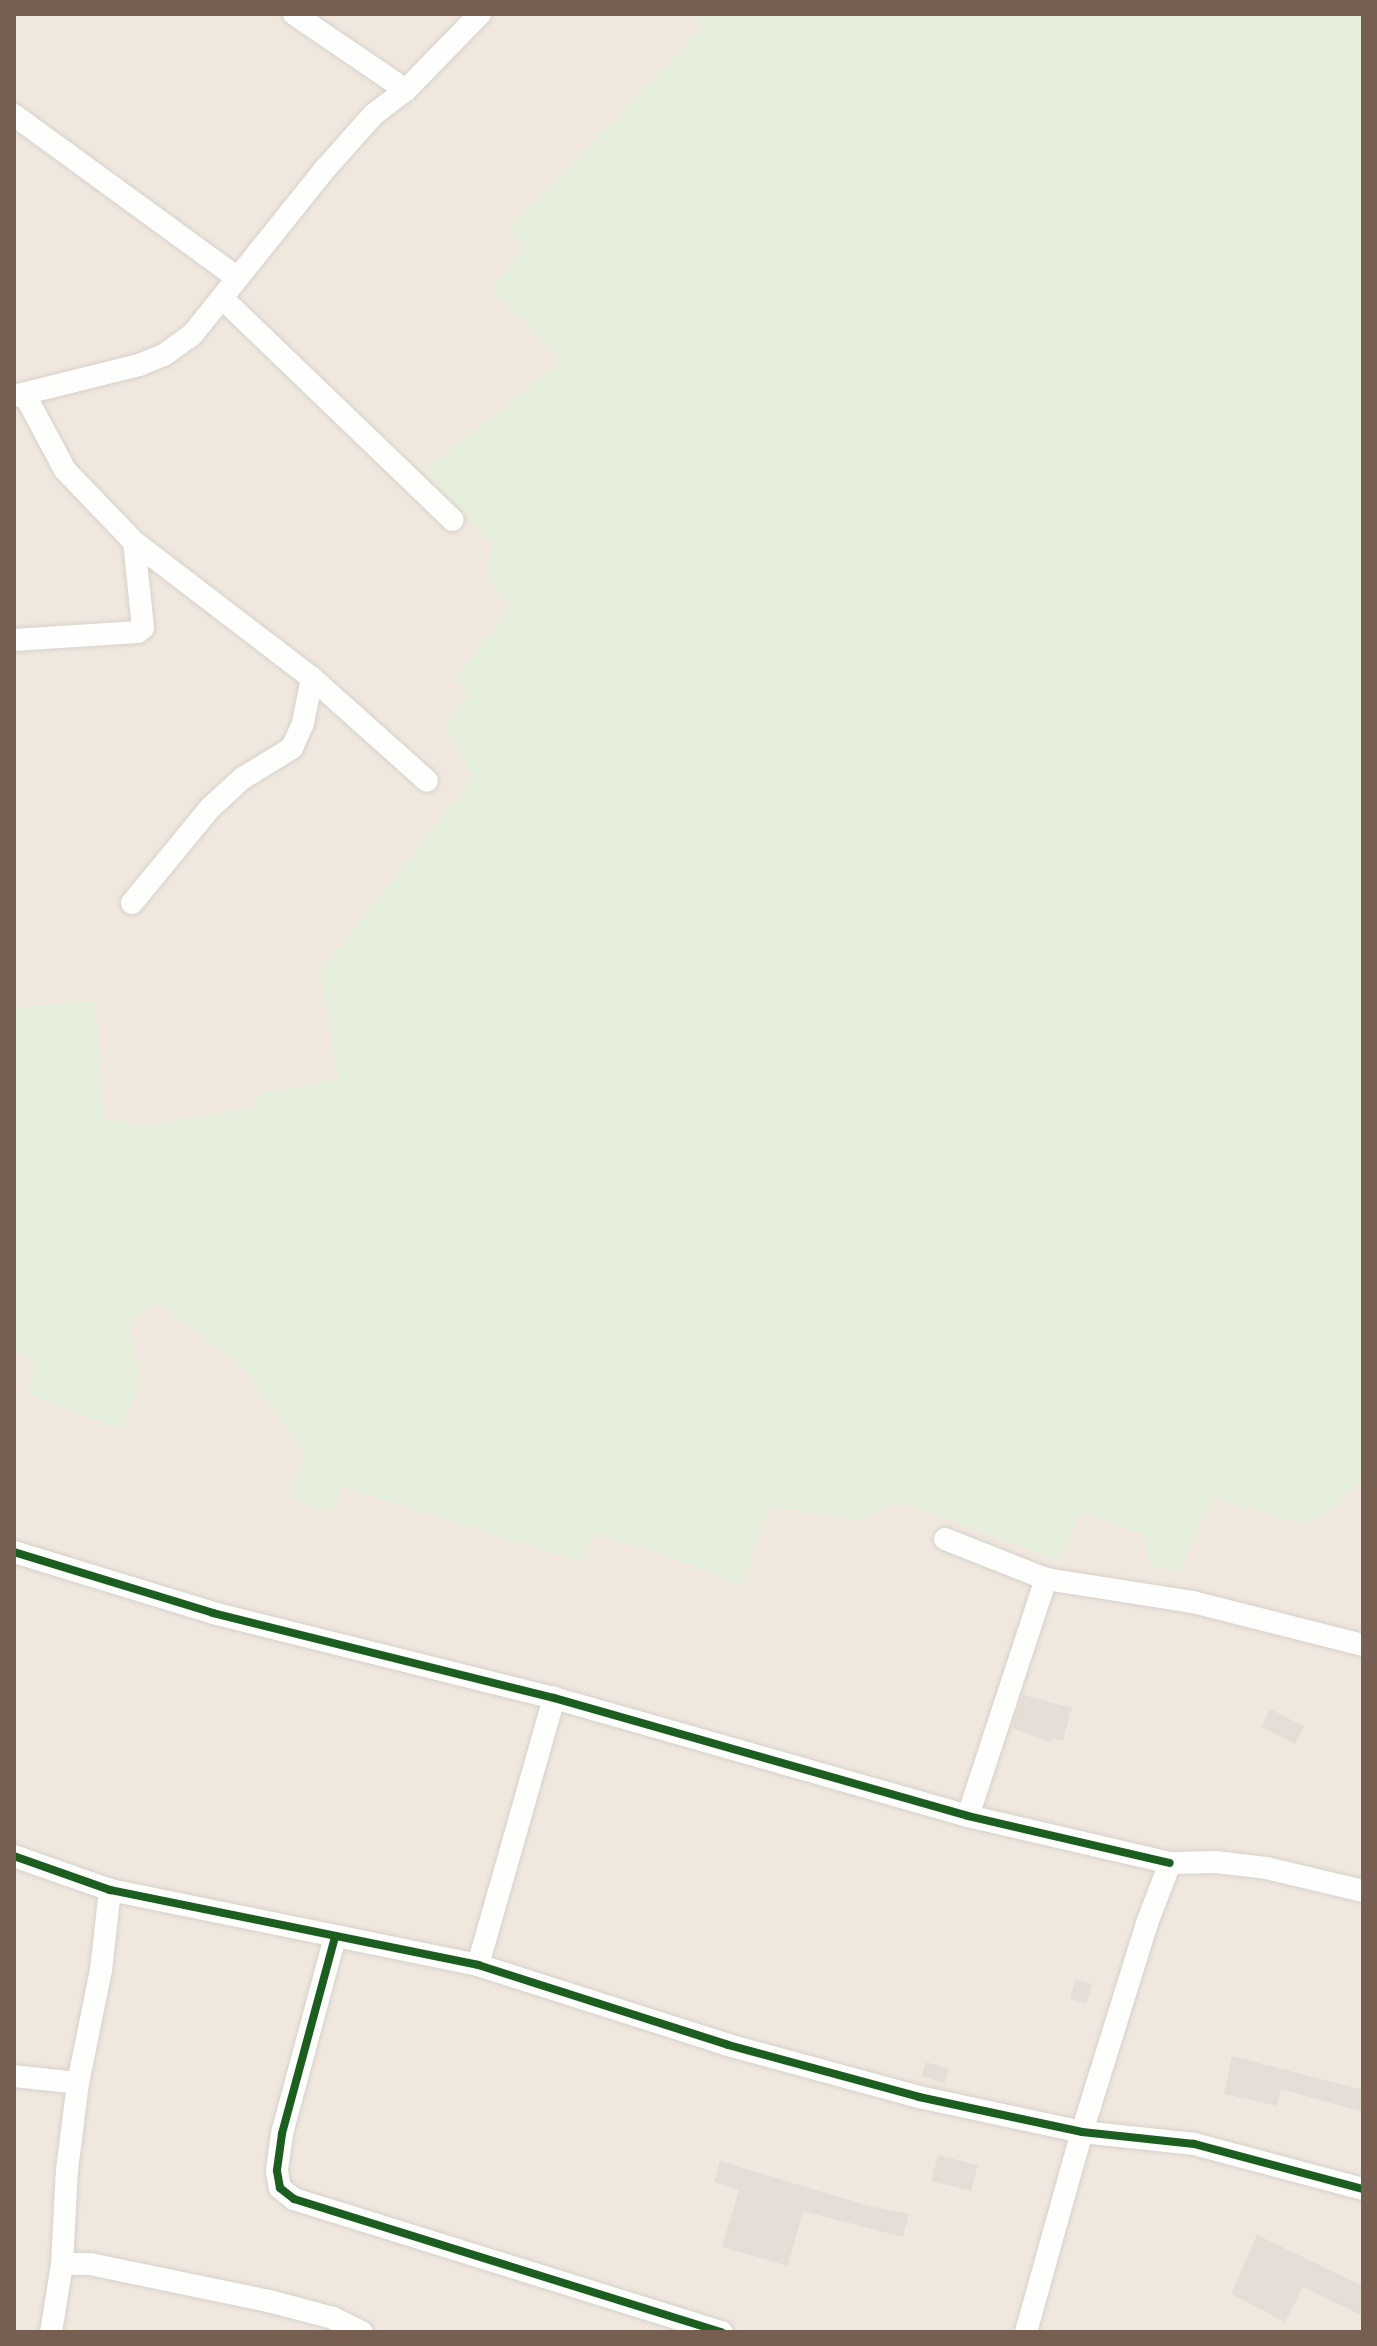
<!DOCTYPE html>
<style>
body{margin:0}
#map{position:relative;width:1377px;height:2346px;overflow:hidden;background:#f8f5f0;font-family:"DM Sans",sans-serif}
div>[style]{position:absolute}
.residential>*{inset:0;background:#f0e8df;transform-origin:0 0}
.green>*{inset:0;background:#e6eedc}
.building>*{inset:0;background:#e5ded7;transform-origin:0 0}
.roads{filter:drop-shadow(0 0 2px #d6d1cb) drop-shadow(0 0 2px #d6d1cb)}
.minor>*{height:22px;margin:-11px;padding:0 11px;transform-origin:11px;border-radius:11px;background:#fefefd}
.cycleway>*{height:8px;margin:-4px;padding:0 4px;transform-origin:4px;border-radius:4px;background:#1b5e20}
span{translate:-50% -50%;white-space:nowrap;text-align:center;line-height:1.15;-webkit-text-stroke:6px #fefaf3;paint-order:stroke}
.frame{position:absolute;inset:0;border:16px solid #765f50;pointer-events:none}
</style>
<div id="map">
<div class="residential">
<i style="left:14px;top:14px;width:1349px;height:2318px"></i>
</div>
<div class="green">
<i style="clip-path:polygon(691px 14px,1363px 14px,1363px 1482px,1357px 1482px,1331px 1512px,1300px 1524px,1213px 1497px,1179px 1573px,1150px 1565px,1146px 1535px,1081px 1512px,1061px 1561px,900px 1502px,856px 1520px,770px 1506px,741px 1586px,676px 1559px,591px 1533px,582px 1562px,342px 1487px,332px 1513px,290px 1497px,305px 1453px,243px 1368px,158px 1302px,130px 1322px,140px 1385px,121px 1430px,29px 1394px,34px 1360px,14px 1351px,14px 1008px,95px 1001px,105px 1119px,147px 1125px,256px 1107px,257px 1094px,338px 1079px,320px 971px,473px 777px,445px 725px,469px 694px,454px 679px,511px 606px,486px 576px,493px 544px,424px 471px,561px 361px,492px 288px,523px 248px,509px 229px,703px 27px)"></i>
</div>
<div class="building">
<i style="clip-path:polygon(1023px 1695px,1072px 1708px,1063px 1741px,1052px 1738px,1051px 1743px,1012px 1728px)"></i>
<i style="left:1270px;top:1709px;width:38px;height:20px;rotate:27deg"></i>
<i style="left:1076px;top:1979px;width:17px;height:21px;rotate:17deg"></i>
<i style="clip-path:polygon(1232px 2056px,1363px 2090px,1363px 2112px,1281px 2089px,1277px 2106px,1224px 2094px)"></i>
<i style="left:926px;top:2062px;width:24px;height:15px;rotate:17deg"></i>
<i style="left:938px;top:2155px;width:41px;height:27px;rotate:14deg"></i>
<i style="clip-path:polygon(720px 2161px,869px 2206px,909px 2214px,903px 2237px,803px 2211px,788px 2266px,722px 2247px,739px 2190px,714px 2182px)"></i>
<i style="clip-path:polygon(1257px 2235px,1363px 2286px,1363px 2316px,1303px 2287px,1285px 2322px,1231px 2294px)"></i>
</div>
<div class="roads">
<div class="minor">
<i style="left:294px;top:14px;width:135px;rotate:34.2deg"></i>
<i style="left:14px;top:115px;width:275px;rotate:36.1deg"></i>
<i style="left:222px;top:298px;width:320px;rotate:43.9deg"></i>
<i style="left:25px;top:395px;width:85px;rotate:61.9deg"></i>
<i style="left:65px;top:470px;width:100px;rotate:46.2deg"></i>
<i style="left:134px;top:542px;width:224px;rotate:37.4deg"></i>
<i style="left:312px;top:678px;width:154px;rotate:41.8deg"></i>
<i style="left:14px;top:396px;width:129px;rotate:-13.9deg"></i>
<i style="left:139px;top:365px;width:27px;rotate:-22deg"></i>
<i style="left:164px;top:355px;width:34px;rotate:-36deg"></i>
<i style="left:192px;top:335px;width:214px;rotate:-51.3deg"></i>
<i style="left:326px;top:168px;width:72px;rotate:-48.4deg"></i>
<i style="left:374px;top:114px;width:40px;rotate:-37deg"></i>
<i style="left:406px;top:90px;width:106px;rotate:-45.8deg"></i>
<i style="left:14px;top:640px;width:124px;rotate:-3.7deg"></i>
<i style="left:138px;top:632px;width:6px;rotate:-39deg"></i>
<i style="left:143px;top:628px;width:86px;rotate:-96deg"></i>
<i style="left:132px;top:903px;width:123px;rotate:-50.6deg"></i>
<i style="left:210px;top:808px;width:45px;rotate:-42.3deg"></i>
<i style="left:243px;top:778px;width:57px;rotate:-31.5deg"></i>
<i style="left:292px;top:748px;width:27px;rotate:-66deg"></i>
<i style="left:303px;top:723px;width:46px;rotate:-78.7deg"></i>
<i style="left:945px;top:1539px;width:109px;rotate:21.6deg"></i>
<i style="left:1046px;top:1579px;width:149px;rotate:8.9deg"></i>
<i style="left:1193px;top:1602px;width:175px;rotate:14.2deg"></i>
<i style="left:14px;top:1552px;width:208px;rotate:17deg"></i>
<i style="left:213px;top:1613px;width:351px;rotate:14deg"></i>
<i style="left:554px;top:1698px;width:430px;rotate:15.9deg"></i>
<i style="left:968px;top:1816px;width:207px;rotate:13.1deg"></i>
<i style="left:968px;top:1816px;width:250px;rotate:-71.8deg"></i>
<i style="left:14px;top:1856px;width:102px;rotate:19.5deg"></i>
<i style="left:110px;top:1890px;width:376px;rotate:11.5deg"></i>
<i style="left:478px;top:1965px;width:262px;rotate:17.7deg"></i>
<i style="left:728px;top:2045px;width:198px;rotate:15.2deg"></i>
<i style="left:919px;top:2097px;width:167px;rotate:12.1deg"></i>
<i style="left:1082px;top:2132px;width:113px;rotate:6.1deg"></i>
<i style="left:1194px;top:2144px;width:175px;rotate:14.9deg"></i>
<i style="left:335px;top:1937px;width:204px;rotate:105.1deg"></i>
<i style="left:282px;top:2134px;width:37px;rotate:98deg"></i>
<i style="left:277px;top:2171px;width:17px;rotate:80deg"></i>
<i style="left:280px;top:2188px;width:18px;rotate:38deg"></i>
<i style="left:294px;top:2199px;width:448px;rotate:17.3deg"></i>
<i style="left:478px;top:1965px;width:278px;rotate:-74.1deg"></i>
<i style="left:14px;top:2076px;width:64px;rotate:6.2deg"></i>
<i style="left:62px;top:2264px;width:28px"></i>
<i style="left:90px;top:2264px;width:183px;rotate:11.7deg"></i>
<i style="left:269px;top:2301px;width:66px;rotate:14.9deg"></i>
<i style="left:333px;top:2318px;width:32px;rotate:26deg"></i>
<i style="left:51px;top:2332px;width:69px;rotate:-80.8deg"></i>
<i style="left:62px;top:2264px;width:94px;rotate:-87deg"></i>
<i style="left:67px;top:2170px;width:88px;rotate:-82.8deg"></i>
<i style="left:78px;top:2083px;width:115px;rotate:-78.5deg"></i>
<i style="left:101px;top:1970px;width:81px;rotate:-83.6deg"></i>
<i style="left:1026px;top:2332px;width:208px;rotate:-74.4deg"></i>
<i style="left:1082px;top:2132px;width:219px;rotate:-72.7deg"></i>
<i style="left:1147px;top:1923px;width:64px;rotate:-69deg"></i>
<i style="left:1170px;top:1863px;width:46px;rotate:-1.2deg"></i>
<i style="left:1216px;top:1862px;width:50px;rotate:6.8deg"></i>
<i style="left:1266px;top:1868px;width:100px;rotate:13.3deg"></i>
</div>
</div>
<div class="cycleway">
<i style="left:14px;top:1552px;width:208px;rotate:17deg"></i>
<i style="left:213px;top:1613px;width:351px;rotate:14deg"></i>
<i style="left:554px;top:1698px;width:430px;rotate:15.9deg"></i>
<i style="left:968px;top:1816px;width:207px;rotate:13.1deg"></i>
<i style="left:14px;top:1856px;width:102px;rotate:19.5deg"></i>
<i style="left:110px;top:1890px;width:376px;rotate:11.5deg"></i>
<i style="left:478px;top:1965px;width:262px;rotate:17.7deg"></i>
<i style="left:728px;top:2045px;width:198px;rotate:15.2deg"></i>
<i style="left:919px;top:2097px;width:167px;rotate:12.1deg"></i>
<i style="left:1082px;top:2132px;width:113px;rotate:6.1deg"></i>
<i style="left:1194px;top:2144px;width:175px;rotate:14.9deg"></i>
<i style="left:335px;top:1937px;width:204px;rotate:105.1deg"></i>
<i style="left:282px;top:2134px;width:37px;rotate:98deg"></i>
<i style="left:277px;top:2171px;width:17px;rotate:80deg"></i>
<i style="left:280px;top:2188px;width:18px;rotate:38deg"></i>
<i style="left:294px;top:2199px;width:448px;rotate:17.3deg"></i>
</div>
<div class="frame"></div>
</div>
